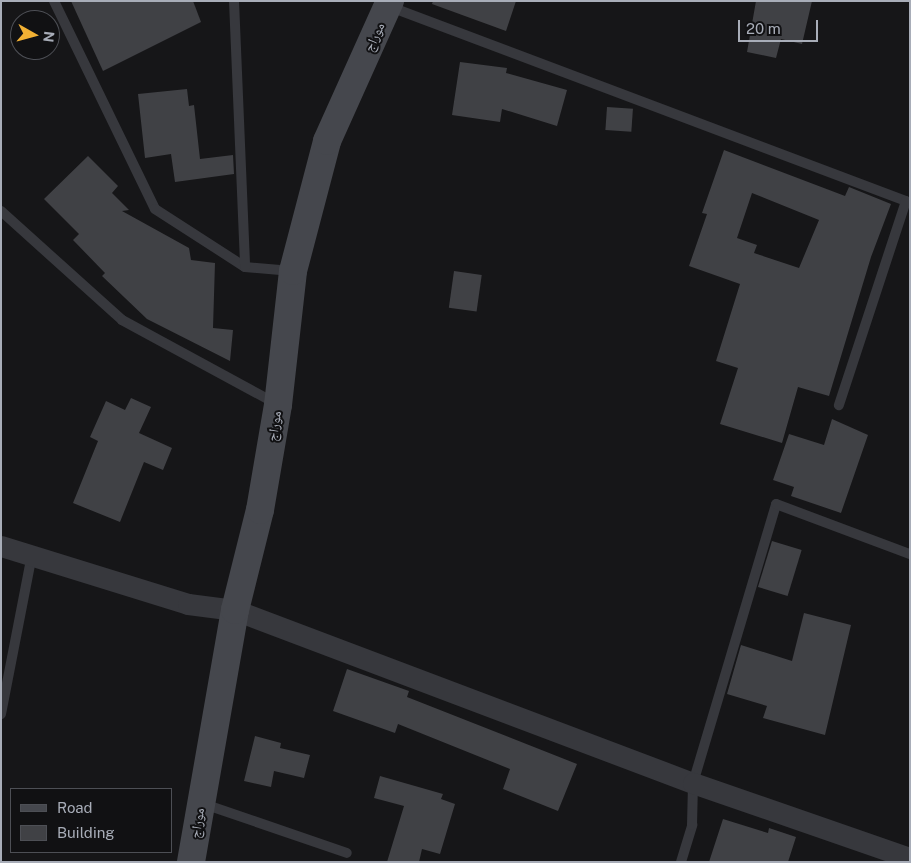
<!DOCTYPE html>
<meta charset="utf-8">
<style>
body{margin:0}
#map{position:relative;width:911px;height:863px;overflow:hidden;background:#161618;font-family:"Public Sans","Noto Naskh Arabic",sans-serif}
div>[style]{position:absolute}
.building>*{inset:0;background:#404145;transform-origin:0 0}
.service>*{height:10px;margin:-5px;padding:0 5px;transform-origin:5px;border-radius:5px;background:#37383d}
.minor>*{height:21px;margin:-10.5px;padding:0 10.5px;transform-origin:10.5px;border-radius:10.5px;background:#37383d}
.secondary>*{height:28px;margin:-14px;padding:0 14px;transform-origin:14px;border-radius:14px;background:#45474d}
span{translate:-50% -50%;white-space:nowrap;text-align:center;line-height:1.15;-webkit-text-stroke:4px #111113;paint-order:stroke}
.street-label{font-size:14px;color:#a8adb8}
.frame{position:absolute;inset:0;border:2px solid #a8adb8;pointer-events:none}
.legend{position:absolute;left:10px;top:788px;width:162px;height:65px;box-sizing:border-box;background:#111113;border:1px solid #4d4f55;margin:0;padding:6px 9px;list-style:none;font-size:15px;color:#a8adb8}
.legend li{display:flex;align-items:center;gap:10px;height:25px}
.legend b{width:25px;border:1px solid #4d4f55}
.north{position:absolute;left:10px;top:10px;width:50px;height:50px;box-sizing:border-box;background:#111113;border:1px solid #4d4f55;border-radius:50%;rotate:97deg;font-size:14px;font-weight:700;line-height:20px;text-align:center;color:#a8adb8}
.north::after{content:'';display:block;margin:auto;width:18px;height:22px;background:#f2b134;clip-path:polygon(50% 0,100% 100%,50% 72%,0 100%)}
.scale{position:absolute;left:738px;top:20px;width:80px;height:22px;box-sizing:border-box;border:2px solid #a8adb8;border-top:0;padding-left:6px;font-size:15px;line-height:18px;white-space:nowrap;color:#a8adb8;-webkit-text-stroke:4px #111113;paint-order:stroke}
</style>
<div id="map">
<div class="building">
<i style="clip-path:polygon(71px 1px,193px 1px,201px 22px,103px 71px)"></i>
<i style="clip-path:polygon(433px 1px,516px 1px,506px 31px,432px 4px)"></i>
<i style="clip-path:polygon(756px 1px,812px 1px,802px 44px,781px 39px,776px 58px,747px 52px)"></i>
<i style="clip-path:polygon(460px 62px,507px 68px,506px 73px,567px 90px,557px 126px,502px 109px,500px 122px,452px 115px)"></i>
<i style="clip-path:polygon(187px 89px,189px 106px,194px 105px,200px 159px,233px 155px,234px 174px,175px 182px,171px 154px,145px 158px,138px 94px)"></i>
<i style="left:607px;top:107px;width:26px;height:23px;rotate:4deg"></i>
<i style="clip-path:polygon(evenodd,724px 150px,845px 196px,849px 187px,891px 204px,871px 257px,829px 396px,798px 387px,782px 443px,720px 424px,738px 368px,716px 361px,740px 284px,689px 266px,707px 214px,702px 213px,724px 150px,752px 193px,819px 220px,799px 268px,754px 253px,757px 245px,737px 238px,752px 193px)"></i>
<i style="clip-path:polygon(88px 156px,118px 186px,112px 193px,129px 210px,122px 211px,189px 248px,191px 260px,215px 263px,213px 328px,233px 330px,230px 361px,147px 319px,102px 276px,105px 273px,73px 240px,79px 234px,44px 199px)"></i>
<i style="left:454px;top:271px;width:28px;height:37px;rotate:8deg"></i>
<i style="clip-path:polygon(131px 398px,151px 407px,139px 433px,172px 448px,163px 470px,144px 462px,120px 522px,73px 503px,98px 441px,90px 437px,106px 401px,125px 410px)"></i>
<i style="clip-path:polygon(832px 419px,868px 435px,841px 513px,791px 496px,794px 487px,773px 480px,789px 434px,824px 445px)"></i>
<i style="left:772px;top:541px;width:31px;height:48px;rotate:17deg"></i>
<i style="clip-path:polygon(804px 613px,851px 625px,825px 735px,763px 718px,767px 706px,727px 694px,741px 645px,792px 661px)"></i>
<i style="clip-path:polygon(347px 669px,409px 691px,407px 697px,577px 764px,558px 811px,503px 789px,510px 769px,398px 724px,395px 733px,333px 711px)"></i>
<i style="clip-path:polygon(255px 736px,281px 743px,280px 748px,310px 755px,304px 778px,274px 771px,271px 787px,244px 781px)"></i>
<i style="clip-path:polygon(380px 776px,443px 794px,441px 799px,455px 804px,440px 854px,422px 849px,419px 862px,387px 862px,404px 806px,374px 798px)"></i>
<i style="clip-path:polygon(723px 819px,768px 833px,769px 828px,796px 837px,788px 862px,709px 862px)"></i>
</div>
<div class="service">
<i style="left:54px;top:1px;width:231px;rotate:64.1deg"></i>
<i style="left:155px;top:209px;width:107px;rotate:32.8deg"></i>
<i style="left:245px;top:267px;width:47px;rotate:4.9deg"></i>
<i style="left:234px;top:1px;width:266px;rotate:87.6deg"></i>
<i style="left:388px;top:6px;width:553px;rotate:20.63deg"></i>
<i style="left:906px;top:201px;width:215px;rotate:108.2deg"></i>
<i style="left:1px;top:211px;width:163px;rotate:42deg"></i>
<i style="left:122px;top:320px;width:176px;rotate:28.5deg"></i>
<i style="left:1px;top:714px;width:162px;rotate:-79deg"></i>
<i style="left:201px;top:803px;width:154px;rotate:18.9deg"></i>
<i style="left:681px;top:862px;width:39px;rotate:-73deg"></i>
<i style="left:692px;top:825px;width:42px;rotate:-88.6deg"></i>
<i style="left:693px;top:783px;width:291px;rotate:-73.4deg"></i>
<i style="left:776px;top:504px;width:143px;rotate:20.5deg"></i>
</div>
<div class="minor">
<i style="left:1px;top:546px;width:196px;rotate:17.2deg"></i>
<i style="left:188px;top:604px;width:47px;rotate:7.3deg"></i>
<i style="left:235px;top:610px;width:490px;rotate:20.7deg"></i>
<i style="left:693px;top:783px;width:230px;rotate:19.1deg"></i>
</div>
<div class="secondary">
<i style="left:191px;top:862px;width:256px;rotate:-80.1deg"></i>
<i style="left:235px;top:610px;width:103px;rotate:-76deg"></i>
<i style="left:260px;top:510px;width:107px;rotate:-80.3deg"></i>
<i style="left:278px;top:405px;width:135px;rotate:-83.6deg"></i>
<i style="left:293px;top:271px;width:134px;rotate:-75.3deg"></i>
<i style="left:327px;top:141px;width:154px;rotate:-65.8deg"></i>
</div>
<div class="street-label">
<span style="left:374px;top:37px;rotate:-66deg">موراج</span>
<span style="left:274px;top:426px;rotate:-81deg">موراج</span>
<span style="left:197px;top:823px;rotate:-81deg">موراج</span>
</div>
<div class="frame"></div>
<ul class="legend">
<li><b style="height:6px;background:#45474d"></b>Road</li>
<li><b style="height:14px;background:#404145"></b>Building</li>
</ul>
<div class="north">N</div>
<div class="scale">20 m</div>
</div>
